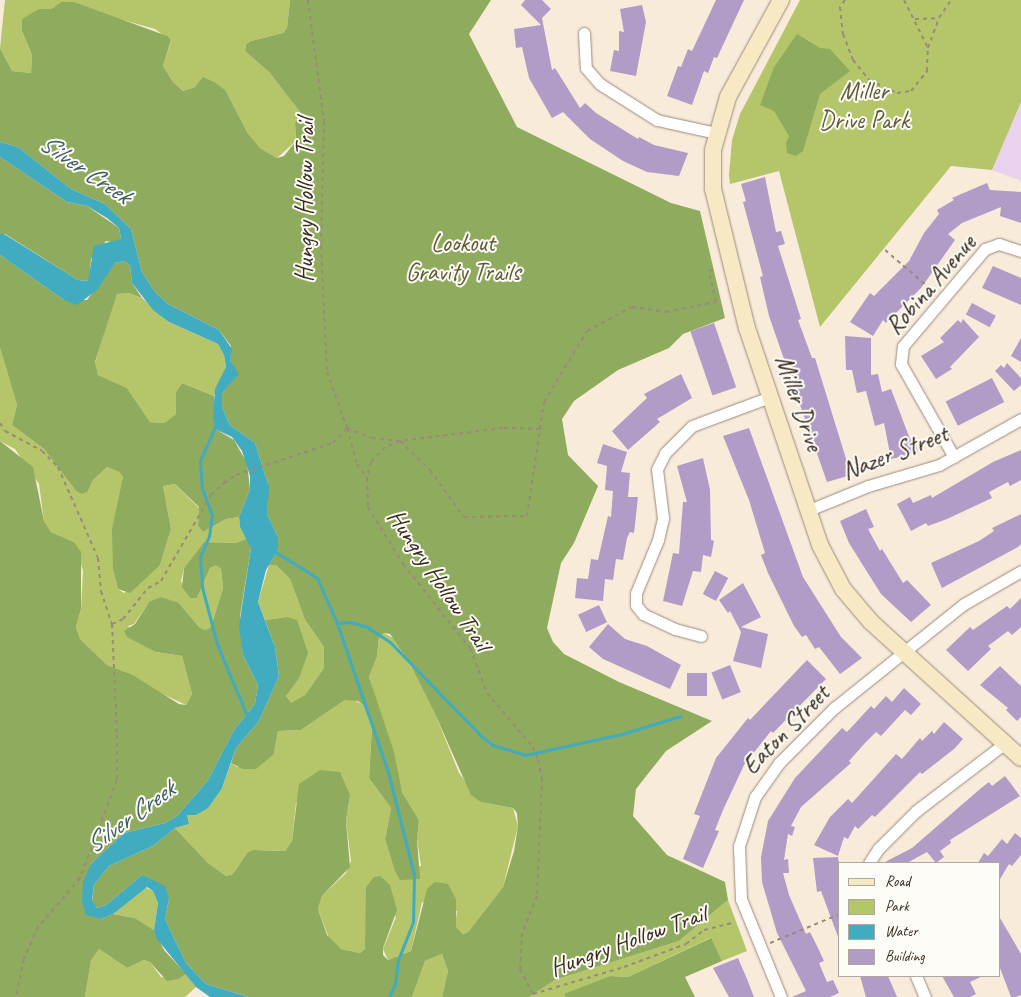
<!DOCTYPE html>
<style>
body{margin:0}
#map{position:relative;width:1021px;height:997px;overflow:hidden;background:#f9ebda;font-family:Caveat,sans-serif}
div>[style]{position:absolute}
.built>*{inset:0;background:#e9d2ed}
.green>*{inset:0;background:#b4c669}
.forest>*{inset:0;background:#8fab5d}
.water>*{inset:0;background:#41abc0}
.stream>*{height:3px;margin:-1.5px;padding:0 1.5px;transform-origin:1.5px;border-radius:1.5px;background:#41abc0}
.building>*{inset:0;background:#b09cc6;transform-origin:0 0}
.path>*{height:2px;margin-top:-1px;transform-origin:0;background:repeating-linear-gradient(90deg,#9a8a7c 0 4px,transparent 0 8px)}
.roads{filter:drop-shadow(0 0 1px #9a8a7c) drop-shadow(0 0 1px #9a8a7c)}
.street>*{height:11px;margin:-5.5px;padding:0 5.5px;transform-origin:5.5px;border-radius:5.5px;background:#fff}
.secondary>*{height:16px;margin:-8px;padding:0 8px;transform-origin:8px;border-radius:8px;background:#f6e9c3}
span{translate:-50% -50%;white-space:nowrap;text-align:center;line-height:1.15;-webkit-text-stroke:4px #fdfcf7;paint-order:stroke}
.park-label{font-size:25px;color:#5f5934}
.street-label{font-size:25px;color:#3b2a1e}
.water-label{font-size:26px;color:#3d5e5f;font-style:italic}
.legend{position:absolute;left:838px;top:862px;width:162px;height:115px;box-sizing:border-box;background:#fdfcf7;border:1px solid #afa8a0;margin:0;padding:6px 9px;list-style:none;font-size:15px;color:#3b2a1e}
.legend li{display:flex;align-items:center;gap:10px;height:25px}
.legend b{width:25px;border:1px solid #afa8a0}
</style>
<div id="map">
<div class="built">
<i style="clip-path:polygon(1021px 102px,1021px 181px,992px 170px)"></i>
</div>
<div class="green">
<i style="clip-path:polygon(5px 0,290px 0,287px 28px,283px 33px,251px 41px,246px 44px,245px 51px,269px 72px,300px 112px,295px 123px,296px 141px,277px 158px,260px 148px,247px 132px,226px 91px,195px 87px,183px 91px,173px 82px,163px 66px,171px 41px,155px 29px,98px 13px,74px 2px,61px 2px,51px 9px,39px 9px,22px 31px,32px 55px,31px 73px,12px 71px,0 48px)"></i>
<i style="clip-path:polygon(800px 0,1021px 0,1021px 102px,992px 170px,951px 166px,820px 327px,779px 171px,730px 184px,729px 175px,732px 140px,740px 114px)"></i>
<i style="clip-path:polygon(129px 293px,142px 298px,169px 322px,218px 344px,224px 355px,226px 367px,214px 396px,182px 383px,176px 392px,176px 414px,164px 423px,150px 422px,127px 388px,98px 375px,95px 363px,114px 300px,117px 294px)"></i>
<i style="clip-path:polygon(0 348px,17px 405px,12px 425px,44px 449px,76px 491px,88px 491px,93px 480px,107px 467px,119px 472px,123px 477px,113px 570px,118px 589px,124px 593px,160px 565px,171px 529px,163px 486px,175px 484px,199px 508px,198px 526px,203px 532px,226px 519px,239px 517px,240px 527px,248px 538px,236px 543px,204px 542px,184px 568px,181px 581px,190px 598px,197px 598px,210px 568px,216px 564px,221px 569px,223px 588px,211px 627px,205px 630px,199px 627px,179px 603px,149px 602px,134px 624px,128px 626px,156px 652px,182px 656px,192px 694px,186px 705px,146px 686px,131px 674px,107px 665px,80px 639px,76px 627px,81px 609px,83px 571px,74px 542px,51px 532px,44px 521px,39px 484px,15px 449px,0 441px)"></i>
<i style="clip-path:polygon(269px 565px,276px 565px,290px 579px,305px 620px,324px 647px,324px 668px,305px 695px,291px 704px,286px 696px,293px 682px,287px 617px,265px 620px,258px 602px)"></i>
<i style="clip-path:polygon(384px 633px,395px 639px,408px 660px,435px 714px,459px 773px,481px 802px,513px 808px,518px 826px,503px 887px,468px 932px,463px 934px,455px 927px,457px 911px,422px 902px,411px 951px,388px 960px,383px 949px,396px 917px,366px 887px,367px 937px,365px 949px,360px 953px,341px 949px,330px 941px,318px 909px,322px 896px,346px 873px,351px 861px,346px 821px,350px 795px,296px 803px,292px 841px,285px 851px,259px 850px,247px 853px,233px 874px,226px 876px,208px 863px,175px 828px,189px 824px,187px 815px,222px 788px,231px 763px,237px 767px,274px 754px,278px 731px,301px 730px,345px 700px,352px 699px,363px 705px,372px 727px,369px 778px,391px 808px,385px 839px,394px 869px,421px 866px,417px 839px,419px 820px,402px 792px,369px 677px,377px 657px,379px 637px)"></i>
<i style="clip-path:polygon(144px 887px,153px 891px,158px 903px,154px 930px,135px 918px,113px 914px)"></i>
<i style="clip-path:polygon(728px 900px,747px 951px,722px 961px,710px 938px,628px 977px,610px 976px,564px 995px,565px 997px,529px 997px,555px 980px,679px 941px)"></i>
<i style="clip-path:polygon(99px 949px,127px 968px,144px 960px,150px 962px,161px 977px,179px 979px,186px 974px,196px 987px,185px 997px,85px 997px,91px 959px)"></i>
<i style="clip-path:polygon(442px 954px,448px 971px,442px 997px,412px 997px,425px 961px)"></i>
</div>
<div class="forest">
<i style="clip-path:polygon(290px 0,491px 0,469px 34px,517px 127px,671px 203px,700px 211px,725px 318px,683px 334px,669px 348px,618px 370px,574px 401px,562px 419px,568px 455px,598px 486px,574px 543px,561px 563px,547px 628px,553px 642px,564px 654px,619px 682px,712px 721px,666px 751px,636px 789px,633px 816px,667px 855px,725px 882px,728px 900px,679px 941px,555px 980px,529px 997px,442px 997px,448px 971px,442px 954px,425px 961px,412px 997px,249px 997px,206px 984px,186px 963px,165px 919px,169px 899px,142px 875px,106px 905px,97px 908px,92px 902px,94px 885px,109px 866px,153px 846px,175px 828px,208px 863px,226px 876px,233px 874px,247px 853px,253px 850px,285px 851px,292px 841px,299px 784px,320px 770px,340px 772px,350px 795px,346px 821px,350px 867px,322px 896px,318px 909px,327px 935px,341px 949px,360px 953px,365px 949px,366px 887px,374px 877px,380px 876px,390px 885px,397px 910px,383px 948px,383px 955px,388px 960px,411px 951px,427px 889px,435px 882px,448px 884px,456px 899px,456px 927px,463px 934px,468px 932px,503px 887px,514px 851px,518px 826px,517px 813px,513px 808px,481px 802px,471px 795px,435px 714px,408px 660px,390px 634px,384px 633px,379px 637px,377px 657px,369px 677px,394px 752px,402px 792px,419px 820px,417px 839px,420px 879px,400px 880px,394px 869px,385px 839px,391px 808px,369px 778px,372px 727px,363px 705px,358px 701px,345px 700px,301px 730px,278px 731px,274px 754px,256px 769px,243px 769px,231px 763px,236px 748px,259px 721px,279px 676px,275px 647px,265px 620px,287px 617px,297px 620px,308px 653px,299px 678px,286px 696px,291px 703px,305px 695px,324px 668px,324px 647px,305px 620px,290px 579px,276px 565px,269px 565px,278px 550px,278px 537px,267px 514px,268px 484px,255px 443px,230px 425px,222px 407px,222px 393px,238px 374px,230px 360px,231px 346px,219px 330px,168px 304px,155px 292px,142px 272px,131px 229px,105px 204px,71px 189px,18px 147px,0 142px,0 48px,12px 71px,31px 73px,32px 55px,22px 31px,22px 19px,39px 9px,51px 9px,61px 2px,74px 2px,167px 36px,171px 40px,163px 66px,173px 82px,183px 91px,195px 87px,203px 77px,216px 83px,226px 91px,247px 132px,260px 148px,277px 158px,284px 156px,296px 141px,295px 123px,300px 112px,269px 72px,245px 51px,246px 44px,251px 41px,283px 33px,287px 28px)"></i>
<i style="clip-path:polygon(797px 34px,820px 48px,830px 49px,850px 71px,820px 94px,803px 151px,796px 156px,787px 153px,786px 143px,789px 136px,774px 111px,760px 105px,774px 67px)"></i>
<i style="clip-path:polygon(0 157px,67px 202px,87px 206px,119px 228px,121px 239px,117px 243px,106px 241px,91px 259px,89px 281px,78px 280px,5px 234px,0 234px)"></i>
<i style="clip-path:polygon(0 255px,64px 300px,87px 300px,115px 263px,124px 261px,130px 265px,132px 283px,142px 298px,129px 293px,117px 294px,95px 362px,98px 375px,127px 388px,150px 422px,164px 423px,176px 414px,176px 392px,182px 383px,214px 396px,217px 430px,234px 440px,247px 463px,250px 489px,239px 517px,226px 519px,203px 532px,198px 526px,199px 507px,175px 484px,163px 486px,171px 529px,160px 565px,130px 593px,118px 589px,113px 570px,112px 529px,123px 477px,119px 472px,107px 467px,93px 480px,88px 491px,82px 494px,76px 491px,44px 449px,12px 425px,17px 405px,0 348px)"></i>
<i style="clip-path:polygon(0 441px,33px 467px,44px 521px,51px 532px,74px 542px,81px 552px,81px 609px,76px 627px,80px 639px,107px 665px,131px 674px,179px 704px,186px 705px,192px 694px,182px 656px,156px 652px,127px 637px,124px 631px,135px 624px,149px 602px,161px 597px,179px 603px,199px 627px,205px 630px,211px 627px,223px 588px,221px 569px,216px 565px,210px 568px,197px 598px,190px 598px,182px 587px,184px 568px,204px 542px,236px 543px,248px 538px,251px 548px,240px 616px,243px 655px,258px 685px,255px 704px,234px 730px,208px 780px,177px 816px,165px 823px,124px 833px,91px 864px,82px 902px,101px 919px,113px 914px,135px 918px,154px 930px,164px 950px,186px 974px,179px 979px,167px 981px,150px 962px,144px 960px,127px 968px,99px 949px,91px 960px,85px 997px,0 997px)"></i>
<i style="clip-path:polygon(711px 938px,722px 961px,685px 977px,695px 997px,565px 997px,564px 994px,610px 976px,628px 977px)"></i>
</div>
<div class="water">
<i style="clip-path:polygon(0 142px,18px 147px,71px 189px,105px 204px,131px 229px,142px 272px,155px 292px,168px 304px,219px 330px,232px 349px,230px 360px,239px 374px,222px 393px,222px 407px,230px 425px,255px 443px,269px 487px,267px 514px,278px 537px,278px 550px,266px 570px,258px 602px,275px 647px,279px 676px,259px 721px,236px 748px,222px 788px,208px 808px,196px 815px,187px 815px,189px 824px,175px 828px,153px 846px,109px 866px,94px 885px,92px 900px,97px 908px,106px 905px,142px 875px,165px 886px,169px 899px,165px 919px,186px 963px,206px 984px,249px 997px,210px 997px,196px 987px,157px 939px,154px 930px,158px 903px,153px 891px,147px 887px,113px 914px,101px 919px,86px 915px,82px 902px,83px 882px,91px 864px,124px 833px,165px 823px,177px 816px,208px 780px,234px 730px,255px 704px,258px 685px,243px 655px,239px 626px,251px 548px,240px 527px,239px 517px,250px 489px,250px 476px,242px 451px,232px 437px,217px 430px,213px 420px,215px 389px,226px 367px,224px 355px,218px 344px,169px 322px,153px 310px,132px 283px,130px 265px,124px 261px,115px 263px,97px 290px,77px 305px,64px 300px,0 255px,0 234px,4px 234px,78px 280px,88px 281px,94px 246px,121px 239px,119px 228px,107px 218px,87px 206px,67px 202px,0 157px)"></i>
</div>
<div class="stream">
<i style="left:217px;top:422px;width:43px;rotate:113.6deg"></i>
<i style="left:200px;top:461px;width:27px;rotate:86deg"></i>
<i style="left:202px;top:488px;width:29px;rotate:70deg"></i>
<i style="left:212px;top:515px;width:21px;rotate:98deg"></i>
<i style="left:209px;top:536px;width:23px;rotate:113deg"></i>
<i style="left:200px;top:557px;width:30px;rotate:86deg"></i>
<i style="left:202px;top:587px;width:59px;rotate:75.3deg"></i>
<i style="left:217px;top:644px;width:80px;rotate:67.3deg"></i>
<i style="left:274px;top:551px;width:51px;rotate:32.1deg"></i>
<i style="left:317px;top:578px;width:49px;rotate:66deg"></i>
<i style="left:337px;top:623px;width:157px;rotate:71.1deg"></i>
<i style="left:388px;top:772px;width:106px;rotate:75.8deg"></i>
<i style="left:414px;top:875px;width:47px;rotate:91.2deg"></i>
<i style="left:413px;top:922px;width:41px;rotate:111.5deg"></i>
<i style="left:398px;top:960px;width:24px;rotate:97deg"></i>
<i style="left:395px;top:984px;width:14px;rotate:115deg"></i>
<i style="left:337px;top:623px;width:14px;rotate:-4deg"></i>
<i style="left:351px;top:622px;width:17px;rotate:17deg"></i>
<i style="left:367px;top:627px;width:27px;rotate:33deg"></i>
<i style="left:390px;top:642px;width:132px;rotate:45.9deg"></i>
<i style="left:482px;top:737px;width:14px;rotate:36deg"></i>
<i style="left:493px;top:745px;width:34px;rotate:17deg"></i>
<i style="left:525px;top:755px;width:99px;rotate:-12.2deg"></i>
<i style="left:622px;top:734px;width:61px;rotate:-17.2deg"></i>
</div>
<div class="building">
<i style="clip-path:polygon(525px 0,542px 0,551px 9px,542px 18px,552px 70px,555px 68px,580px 108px,585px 103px,596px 113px,638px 139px,639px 137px,654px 145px,688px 153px,679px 176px,647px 172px,623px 161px,590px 139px,563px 112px,552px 118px,529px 78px,522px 47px,516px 48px,514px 29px,541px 25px,521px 5px)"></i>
<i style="clip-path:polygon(716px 0,744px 0,717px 58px,714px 57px,708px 73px,704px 71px,692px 105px,667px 96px,678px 66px,681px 67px,688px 49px,692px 51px)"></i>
<i style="clip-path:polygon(642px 5px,646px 22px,636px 76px,610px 71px,614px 50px,619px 51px,619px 31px,624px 32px,620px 9px)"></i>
<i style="clip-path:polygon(765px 177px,776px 232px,781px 231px,785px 244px,778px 246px,801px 319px,798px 320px,812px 358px,815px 358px,851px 475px,827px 482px,769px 316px,760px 277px,763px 276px,743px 202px,746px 201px,741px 184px)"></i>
<i style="clip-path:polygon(987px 183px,990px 190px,1021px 192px,1021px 223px,1000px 216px,1001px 207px,962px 223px,948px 234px,955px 240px,921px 288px,886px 323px,883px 320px,873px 336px,850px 322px,870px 293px,874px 296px,909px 261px,924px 233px,939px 214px,937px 210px,954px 200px,952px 198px)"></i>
<i style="clip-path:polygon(993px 266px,1021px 278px,1021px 305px,982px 288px)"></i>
<i style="left:972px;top:303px;width:27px;height:13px;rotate:28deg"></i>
<i style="clip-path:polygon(963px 319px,979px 337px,950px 367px,952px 369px,936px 379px,921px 356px,944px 342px,940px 338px,958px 320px,961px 323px)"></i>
<i style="left:714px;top:323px;width:68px;height:25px;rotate:71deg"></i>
<i style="clip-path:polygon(845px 336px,871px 338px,871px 375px,878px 374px,882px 392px,891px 389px,910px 439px,915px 438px,918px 453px,891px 459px,884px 423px,875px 426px,866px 391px,857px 393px,852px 370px,846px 370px)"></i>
<i style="clip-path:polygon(1021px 338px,1021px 362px,1011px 356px)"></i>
<i style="clip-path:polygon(1007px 363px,1021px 378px,1021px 385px,1014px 391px,995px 371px,1001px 365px,1004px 368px)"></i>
<i style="clip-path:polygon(681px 374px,692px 398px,657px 419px,660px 422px,628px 450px,612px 431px,647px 398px,644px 394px)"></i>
<i style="left:992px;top:378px;width:27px;height:52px;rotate:63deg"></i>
<i style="clip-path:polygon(749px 428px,803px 577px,841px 637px,862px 658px,840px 674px,819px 647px,815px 649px,806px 635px,802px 637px,794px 626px,768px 573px,761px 555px,765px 553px,749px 500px,723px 436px)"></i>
<i style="clip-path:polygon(603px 444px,627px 452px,621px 472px,630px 473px,628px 497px,638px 497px,634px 533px,630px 532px,627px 538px,623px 560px,616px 559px,613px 580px,605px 579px,603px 601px,575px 598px,577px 578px,588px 579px,591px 559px,598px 560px,608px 516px,611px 517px,613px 491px,605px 490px,607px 466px,597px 463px)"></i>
<i style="clip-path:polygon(1021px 450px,1021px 480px,1010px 486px,1008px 482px,989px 492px,992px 498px,947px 519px,928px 526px,926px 523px,911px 531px,897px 504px,910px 497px,913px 503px,931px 495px,932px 498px,993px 462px)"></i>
<i style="clip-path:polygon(703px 458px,710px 490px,711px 540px,714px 541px,711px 557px,703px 555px,701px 572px,693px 571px,682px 606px,663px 601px,673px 553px,679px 554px,683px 502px,687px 502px,677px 466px)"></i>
<i style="clip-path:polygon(866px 509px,874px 527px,868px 529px,880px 551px,882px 549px,903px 583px,907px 580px,931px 605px,911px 622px,881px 594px,849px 543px,840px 521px)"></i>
<i style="clip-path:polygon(1021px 514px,1021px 544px,1018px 547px,942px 588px,931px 563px,979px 541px,994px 531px,992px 528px)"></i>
<i style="left:715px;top:571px;width:15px;height:26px;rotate:28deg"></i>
<i style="clip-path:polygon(743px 583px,761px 617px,741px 627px,768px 634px,761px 668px,733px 661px,741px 632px,730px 611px,728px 613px,719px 600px)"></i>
<i style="clip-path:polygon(1021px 598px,1021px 627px,1012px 635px,1008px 631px,988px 646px,991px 649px,968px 671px,946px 650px,970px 627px,973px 630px,1007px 606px,1010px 609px)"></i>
<i style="left:599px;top:605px;width:19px;height:23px;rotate:65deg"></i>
<i style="clip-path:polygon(608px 624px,625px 639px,647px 646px,681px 665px,670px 689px,603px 659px,589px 647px)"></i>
<i style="clip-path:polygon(807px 660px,826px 679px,773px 733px,771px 731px,744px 765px,723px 810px,715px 830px,719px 831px,703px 868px,683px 859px,700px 816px,694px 814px,716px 758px,748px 718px,750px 720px)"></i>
<i style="left:730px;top:665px;width:29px;height:20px;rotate:68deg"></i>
<i style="clip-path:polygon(1000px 666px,1021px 686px,1021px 717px,1017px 721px,1006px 710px,1008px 708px,980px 685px)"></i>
<i style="left:687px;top:673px;width:20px;height:23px"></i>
<i style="clip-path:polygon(904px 688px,921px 704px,911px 715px,905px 710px,881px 736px,876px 732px,865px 743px,849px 761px,851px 763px,801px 807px,791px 826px,795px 827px,792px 836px,788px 834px,784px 860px,788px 859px,789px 873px,783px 873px,789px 895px,806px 934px,810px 932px,818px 948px,824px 961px,819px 963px,827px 982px,833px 980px,839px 993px,830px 997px,792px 997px,806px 991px,777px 933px,762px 882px,761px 857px,768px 821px,795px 778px,842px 728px,847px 732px,871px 706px,874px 709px,886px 696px,892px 702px)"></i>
<i style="clip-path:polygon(944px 722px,963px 739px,954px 749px,922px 774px,920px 772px,875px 817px,872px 815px,858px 829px,855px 826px,848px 839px,844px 837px,838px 856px,814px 845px,830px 817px,848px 799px,852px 803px,896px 754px,902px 759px,920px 738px,922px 741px,932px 731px,934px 734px)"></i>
<i style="clip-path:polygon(1005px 776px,1020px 796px,950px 840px,951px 843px,940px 851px,944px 857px,936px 863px,927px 852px,907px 863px,883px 863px,912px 848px,980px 789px,989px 782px,992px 786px)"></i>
<i style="clip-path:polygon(1015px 833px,1021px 838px,1021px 855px,1012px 866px,1009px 864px,1000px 879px,1000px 863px,978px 863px,984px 853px,988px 856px,1002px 839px,1007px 844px)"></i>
<i style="clip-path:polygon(838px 857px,840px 874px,840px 942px,821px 891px,817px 892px,813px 858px)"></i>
<i style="clip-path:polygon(1000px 918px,1021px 954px,1021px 995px,1016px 997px,1011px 997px,1000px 968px)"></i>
<i style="clip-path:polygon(738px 958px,747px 979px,754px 997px,729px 997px,713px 968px)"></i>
<i style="clip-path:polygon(860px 976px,888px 976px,897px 997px,866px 997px)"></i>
<i style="clip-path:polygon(942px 976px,983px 976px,970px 982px,976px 994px,970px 997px,954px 997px)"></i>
</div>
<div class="path">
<i style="left:308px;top:0;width:122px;rotate:82.5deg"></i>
<i style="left:324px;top:121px;width:125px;rotate:91.4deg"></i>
<i style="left:321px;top:246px;width:126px;rotate:87.3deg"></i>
<i style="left:327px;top:372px;width:59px;rotate:70.3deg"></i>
<i style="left:347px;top:428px;width:27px;rotate:22deg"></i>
<i style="left:372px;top:438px;width:28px;rotate:6deg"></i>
<i style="left:400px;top:441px;width:42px;rotate:44deg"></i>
<i style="left:430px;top:470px;width:58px;rotate:54.1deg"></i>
<i style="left:464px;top:517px;width:63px;rotate:-0.9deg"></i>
<i style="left:527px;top:516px;width:115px;rotate:-81.5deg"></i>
<i style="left:544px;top:402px;width:83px;rotate:-58.8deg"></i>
<i style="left:587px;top:331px;width:51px;rotate:-28.1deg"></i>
<i style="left:632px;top:307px;width:34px;rotate:8deg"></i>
<i style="left:666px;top:312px;width:51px;rotate:-11.3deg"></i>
<i style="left:716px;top:302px;width:32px;rotate:-103deg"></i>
<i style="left:709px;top:271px;width:5px;rotate:-22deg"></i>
<i style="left:845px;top:0;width:9px;rotate:126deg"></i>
<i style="left:840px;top:7px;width:27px;rotate:84deg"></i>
<i style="left:843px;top:34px;width:28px;rotate:69deg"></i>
<i style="left:853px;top:60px;width:26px;rotate:51deg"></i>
<i style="left:869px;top:80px;width:31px;rotate:25deg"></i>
<i style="left:897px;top:93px;width:14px;rotate:-8deg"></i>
<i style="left:911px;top:91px;width:26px;rotate:-51deg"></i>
<i style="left:927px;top:71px;width:23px;rotate:-88deg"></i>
<i style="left:928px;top:48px;width:32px;rotate:-70deg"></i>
<i style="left:939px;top:18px;width:22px;rotate:-56deg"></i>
<i style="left:904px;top:0;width:54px;rotate:63.4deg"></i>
<i style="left:915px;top:19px;width:23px;rotate:-2deg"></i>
<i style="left:885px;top:250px;width:63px;rotate:40.5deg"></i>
<i style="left:0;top:423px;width:9px;rotate:58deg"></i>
<i style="left:5px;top:431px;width:42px;rotate:28.4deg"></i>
<i style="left:42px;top:451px;width:23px;rotate:45deg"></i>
<i style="left:58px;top:467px;width:99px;rotate:66.3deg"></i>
<i style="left:98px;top:558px;width:33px;rotate:85deg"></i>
<i style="left:101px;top:591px;width:35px;rotate:72deg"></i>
<i style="left:112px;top:624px;width:111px;rotate:87.4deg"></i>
<i style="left:117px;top:735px;width:45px;rotate:90deg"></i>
<i style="left:117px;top:780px;width:105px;rotate:110.7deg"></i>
<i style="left:80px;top:878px;width:65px;rotate:130.6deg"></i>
<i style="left:38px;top:927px;width:35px;rotate:114deg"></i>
<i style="left:24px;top:959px;width:39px;rotate:102deg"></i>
<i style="left:347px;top:428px;width:37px;rotate:74deg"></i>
<i style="left:357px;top:464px;width:17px;rotate:54deg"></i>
<i style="left:540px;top:429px;width:37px;rotate:-178deg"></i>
<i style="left:503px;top:428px;width:104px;rotate:172.8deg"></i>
<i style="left:400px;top:441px;width:16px;rotate:158deg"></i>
<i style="left:385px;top:447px;width:21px;rotate:133deg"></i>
<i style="left:371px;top:462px;width:16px;rotate:104deg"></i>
<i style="left:367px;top:478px;width:29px;rotate:88deg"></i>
<i style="left:368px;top:507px;width:67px;rotate:58.4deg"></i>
<i style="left:403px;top:564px;width:107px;rotate:51.4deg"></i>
<i style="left:470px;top:648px;width:48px;rotate:69.3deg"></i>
<i style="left:487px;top:693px;width:71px;rotate:49.6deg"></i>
<i style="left:533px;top:747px;width:14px;rotate:69deg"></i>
<i style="left:538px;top:760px;width:18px;rotate:77deg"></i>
<i style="left:542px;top:778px;width:118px;rotate:92.4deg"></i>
<i style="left:537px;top:896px;width:40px;rotate:112deg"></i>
<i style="left:522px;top:933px;width:36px;rotate:93deg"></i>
<i style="left:520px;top:969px;width:28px;rotate:63deg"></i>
<i style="left:533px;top:994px;width:95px;rotate:-16.5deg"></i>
<i style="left:624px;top:967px;width:66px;rotate:-20.4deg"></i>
<i style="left:686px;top:944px;width:23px;rotate:-38deg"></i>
<i style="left:704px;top:930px;width:32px;rotate:-14deg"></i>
<i style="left:112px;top:624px;width:12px;rotate:-24deg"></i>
<i style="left:123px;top:619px;width:40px;rotate:-51deg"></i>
<i style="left:148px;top:588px;width:15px;rotate:-28deg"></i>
<i style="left:161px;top:581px;width:99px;rotate:-59.8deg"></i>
<i style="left:211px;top:495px;width:18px;rotate:-43deg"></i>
<i style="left:224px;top:483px;width:14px;rotate:-34deg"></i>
<i style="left:236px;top:475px;width:102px;rotate:-18.3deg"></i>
<i style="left:333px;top:443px;width:21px;rotate:-47deg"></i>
<i style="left:770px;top:943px;width:76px;rotate:-22.5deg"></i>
</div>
<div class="roads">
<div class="street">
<i style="left:584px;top:33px;width:35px;rotate:87deg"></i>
<i style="left:586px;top:68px;width:21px;rotate:49deg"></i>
<i style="left:600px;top:84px;width:67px;rotate:32.3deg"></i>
<i style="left:657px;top:120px;width:60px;rotate:12.4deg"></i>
<i style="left:954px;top:457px;width:107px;rotate:-119.7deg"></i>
<i style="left:901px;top:364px;width:18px;rotate:-84deg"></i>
<i style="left:903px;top:346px;width:127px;rotate:-49.8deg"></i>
<i style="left:985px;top:249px;width:15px;rotate:-20deg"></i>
<i style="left:999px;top:244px;width:23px;rotate:18deg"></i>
<i style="left:809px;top:510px;width:64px;rotate:-22.1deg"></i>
<i style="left:868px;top:486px;width:74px;rotate:-16.5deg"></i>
<i style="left:939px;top:465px;width:94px;rotate:-29.3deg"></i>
<i style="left:701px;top:636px;width:27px;rotate:-165deg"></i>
<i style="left:675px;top:629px;width:35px;rotate:-155deg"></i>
<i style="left:643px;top:614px;width:11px;rotate:-128deg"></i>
<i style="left:636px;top:605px;width:12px;rotate:-90deg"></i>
<i style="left:636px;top:593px;width:57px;rotate:-67.5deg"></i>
<i style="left:658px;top:540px;width:23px;rotate:-77deg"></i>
<i style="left:663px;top:518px;width:49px;rotate:-97deg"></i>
<i style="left:657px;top:469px;width:18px;rotate:-63deg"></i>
<i style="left:665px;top:453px;width:38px;rotate:-45deg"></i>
<i style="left:692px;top:426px;width:83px;rotate:-20.4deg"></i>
<i style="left:869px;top:863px;width:17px;rotate:-57deg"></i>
<i style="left:878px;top:849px;width:54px;rotate:-45deg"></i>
<i style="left:916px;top:811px;width:111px;rotate:-37.3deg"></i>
<i style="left:916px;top:976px;width:23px;rotate:67deg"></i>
<i style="left:781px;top:997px;width:106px;rotate:-112.2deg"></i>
<i style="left:741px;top:899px;width:53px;rotate:-92.2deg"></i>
<i style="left:739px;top:846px;width:52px;rotate:-71.9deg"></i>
<i style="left:755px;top:797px;width:42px;rotate:-54.8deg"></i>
<i style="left:779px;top:763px;width:78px;rotate:-45deg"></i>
<i style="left:834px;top:708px;width:166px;rotate:-38.7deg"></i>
<i style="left:964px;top:604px;width:66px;rotate:-30.1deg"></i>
</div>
<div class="secondary">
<i style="left:781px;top:0;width:111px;rotate:118.7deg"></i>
<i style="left:728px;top:97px;width:55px;rotate:105.8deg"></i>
<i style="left:713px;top:150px;width:39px;rotate:90deg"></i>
<i style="left:713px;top:189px;width:143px;rotate:76.3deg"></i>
<i style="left:747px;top:328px;width:229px;rotate:71.4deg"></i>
<i style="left:820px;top:545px;width:50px;rotate:62.4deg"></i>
<i style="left:843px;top:589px;width:43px;rotate:49.7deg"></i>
<i style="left:871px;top:622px;width:202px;rotate:42.2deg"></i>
</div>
</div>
<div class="park-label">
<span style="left:864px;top:106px">Miller<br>Drive Park</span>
<span style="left:463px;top:258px">Lookout<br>Gravity Trails</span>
</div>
<div class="street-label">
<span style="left:305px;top:200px;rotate:-90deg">Hungry Hollow Trail</span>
<span style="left:931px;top:285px;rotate:-49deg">Robina Avenue</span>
<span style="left:799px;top:403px;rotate:71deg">Miller Drive</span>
<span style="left:895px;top:453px;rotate:-21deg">Nazer Street</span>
<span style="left:439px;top:580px;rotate:56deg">Hungry Hollow Trail</span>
<span style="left:786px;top:730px;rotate:-46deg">Eaton Street</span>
<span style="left:628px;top:941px;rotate:-20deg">Hungry Hollow Trail</span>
</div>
<div class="water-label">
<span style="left:85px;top:169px;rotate:34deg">Silver Creek</span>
<span style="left:130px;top:817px;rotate:-36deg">Silver Creek</span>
</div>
<ul class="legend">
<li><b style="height:6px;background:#f6e9c3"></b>Road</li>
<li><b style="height:14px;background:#b4c669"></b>Park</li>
<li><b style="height:14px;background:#41abc0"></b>Water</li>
<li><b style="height:14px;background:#b09cc6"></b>Building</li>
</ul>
</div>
